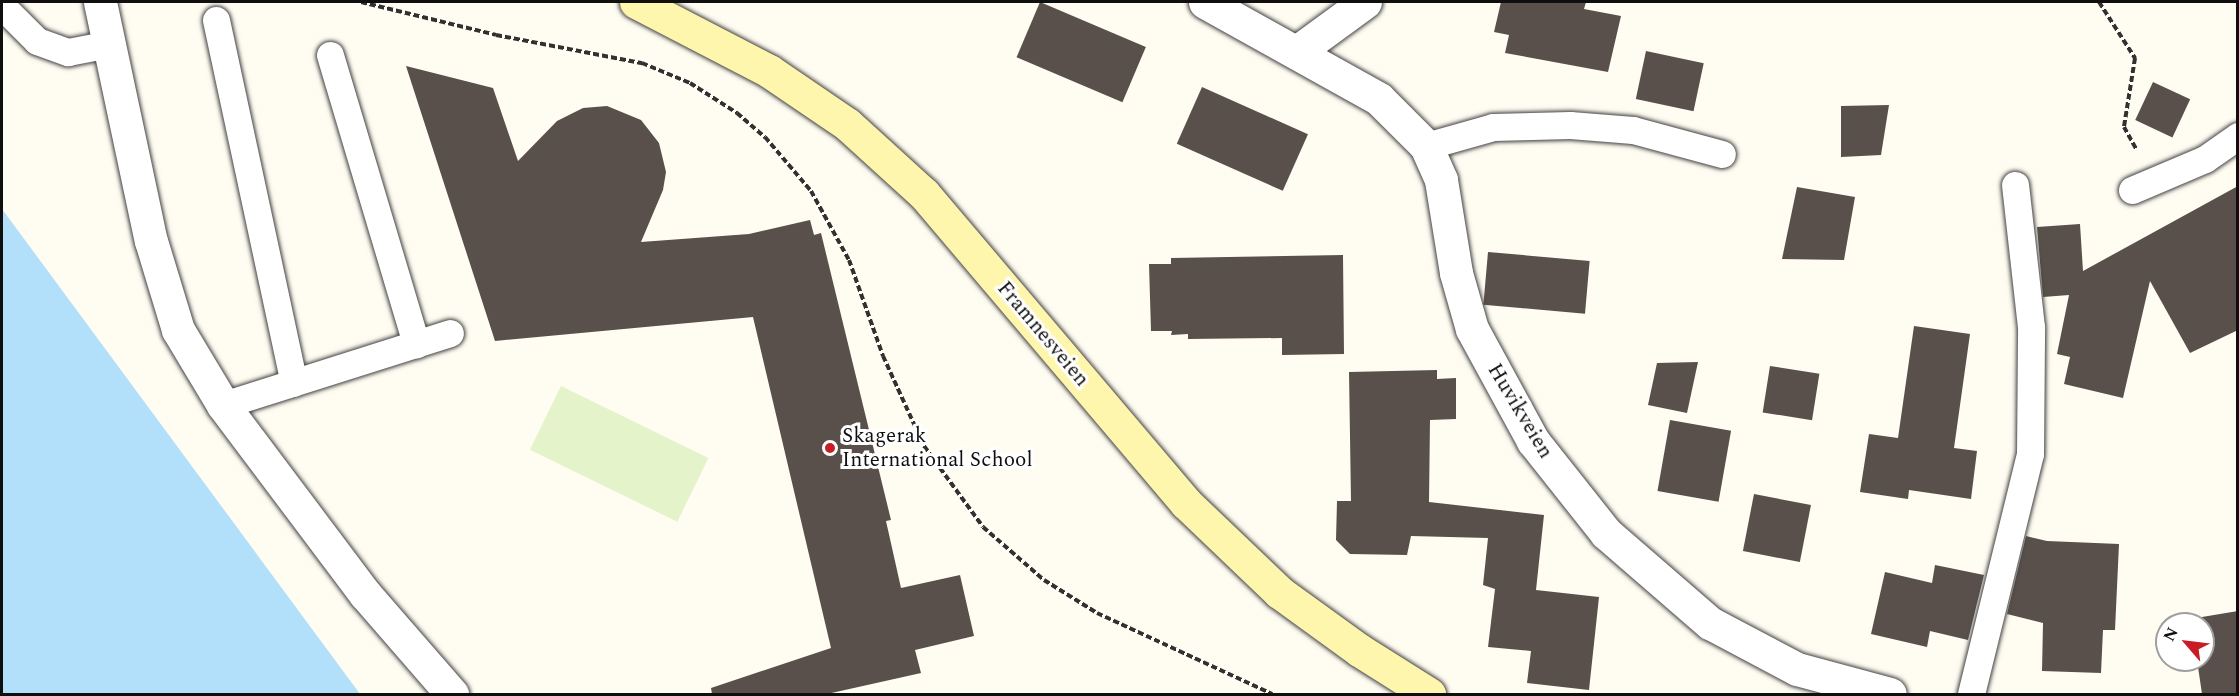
<!DOCTYPE html>
<style>
body{margin:0}
#map{position:relative;width:2239px;height:696px;overflow:hidden;background:#fffcf2;font-family:Spectral,serif}
div>[style]{position:absolute}
.pitch>*{inset:0;background:#e5f3ca;transform-origin:0 0}
.water>*{inset:0;background:#b2dffa}
.building>*{inset:0;background:#59504b;transform-origin:0 0}
.path>*{height:4px;margin-top:-2px;transform-origin:0;background:repeating-linear-gradient(90deg,#313131 0 6px,transparent 0 9px)}
.roads{filter:drop-shadow(0 0 2px #424242) drop-shadow(0 0 2px #424242)}
.service>*{height:27px;margin:-13.5px;padding:0 13.5px;transform-origin:13.5px;border-radius:13.5px;background:#fff}
.minor>*{height:33px;margin:-16.5px;padding:0 16.5px;transform-origin:16.5px;border-radius:16.5px;background:#fff}
.secondary>*{height:33px;margin:-16.5px;padding:0 16.5px;transform-origin:16.5px;border-radius:16.5px;background:#fff6ad}
.dots>*{width:16px;height:16px;translate:-50% -50%;box-sizing:border-box;border:3px solid #fff;border-radius:50%}
span{translate:-50% -50%;white-space:nowrap;text-align:center;line-height:1.15;-webkit-text-stroke:6px #fff;paint-order:stroke}
.street-label{font-size:21px;color:#0f0f0f}
.poi-label{font-size:21px;color:#0f0f0f}
.left{translate:0 -50%;text-align:left}
.frame{position:absolute;inset:0;border:3px solid #0f0f0f;pointer-events:none}
.north{position:absolute;left:2155px;top:612px;width:60px;height:60px;box-sizing:border-box;background:#fff;border:2px solid #9f9f9f;border-radius:50%;rotate:298deg;font-size:16px;font-weight:700;line-height:24px;text-align:center;color:#0f0f0f}
.north::after{content:'';display:block;margin:auto;width:21px;height:27px;background:#c91d26;clip-path:polygon(50% 0,100% 100%,50% 72%,0 100%)}
</style>
<div id="map">
<div class="pitch">
<i style="left:561px;top:386px;width:164px;height:71px;rotate:26deg"></i>
</div>
<div class="water">
<i style="clip-path:polygon(2px 209px,360px 694px,2px 694px)"></i>
</div>
<div class="building">
<i style="left:1040px;top:2px;width:115px;height:60px;rotate:23deg"></i>
<i style="clip-path:polygon(1501px 2px,1586px 2px,1584px 9px,1621px 16px,1608px 72px,1505px 53px,1509px 35px,1494px 32px)"></i>
<i style="left:1646px;top:51px;width:59px;height:49px;rotate:12deg"></i>
<i style="clip-path:polygon(406px 66px,493px 88px,518px 161px,557px 121px,583px 108px,607px 106px,641px 120px,659px 143px,666px 172px,663px 190px,641px 242px,749px 234px,810px 220px,814px 235px,821px 233px,891px 520px,886px 521px,901px 588px,960px 575px,974px 636px,915px 650px,921px 673px,827px 694px,712px 694px,711px 688px,831px 648px,753px 317px,495px 341px)"></i>
<i style="left:2153px;top:82px;width:41px;height:42px;rotate:25deg"></i>
<i style="left:1202px;top:87px;width:116px;height:62px;rotate:24deg"></i>
<i style="clip-path:polygon(1889px 105px,1881px 155px,1841px 157px,1841px 106px)"></i>
<i style="clip-path:polygon(2238px 186px,2238px 330px,2190px 353px,2150px 281px,2123px 398px,2064px 384px,2070px 357px,2057px 354px,2069px 295px,2043px 297px,2037px 227px,2080px 224px,2083px 271px)"></i>
<i style="clip-path:polygon(1797px 187px,1855px 197px,1844px 260px,1782px 259px)"></i>
<i style="left:1488px;top:252px;width:102px;height:53px;rotate:5deg"></i>
<i style="clip-path:polygon(1343px 255px,1344px 354px,1282px 355px,1282px 338px,1188px 339px,1188px 334px,1171px 335px,1172px 331px,1151px 331px,1149px 264px,1171px 264px,1171px 258px)"></i>
<i style="clip-path:polygon(1914px 326px,1970px 334px,1954px 448px,1977px 451px,1971px 499px,1909px 490px,1908px 499px,1860px 492px,1869px 434px,1898px 438px)"></i>
<i style="clip-path:polygon(1698px 362px,1687px 413px,1648px 405px,1657px 363px)"></i>
<i style="left:1770px;top:366px;width:50px;height:47px;rotate:9deg"></i>
<i style="clip-path:polygon(1437px 370px,1437px 379px,1456px 378px,1456px 419px,1430px 420px,1429px 502px,1544px 515px,1536px 590px,1599px 597px,1589px 690px,1527px 683px,1531px 651px,1488px 647px,1495px 589px,1483px 585px,1488px 538px,1411px 536px,1407px 555px,1350px 554px,1336px 540px,1337px 501px,1351px 501px,1349px 372px)"></i>
<i style="left:1670px;top:420px;width:62px;height:72px;rotate:10deg"></i>
<i style="left:1754px;top:494px;width:58px;height:58px;rotate:11deg"></i>
<i style="clip-path:polygon(2026px 536px,2047px 541px,2119px 544px,2115px 630px,2103px 630px,2101px 673px,2042px 671px,2043px 623px,2007px 614px)"></i>
<i style="clip-path:polygon(1935px 565px,1984px 575px,1968px 640px,1930px 631px,1927px 647px,1871px 634px,1885px 572px,1932px 583px)"></i>
<i style="clip-path:polygon(2238px 611px,2238px 694px,2202px 694px,2197px 660px,2203px 660px,2203px 624px,2191px 624px,2190px 619px)"></i>
</div>
<div class="path">
<i style="left:361px;top:2px;width:139px;rotate:13.7deg"></i>
<i style="left:496px;top:35px;width:149px;rotate:10.9deg"></i>
<i style="left:642px;top:63px;width:52px;rotate:22.6deg"></i>
<i style="left:690px;top:83px;width:56px;rotate:32.6deg"></i>
<i style="left:737px;top:113px;width:37px;rotate:41deg"></i>
<i style="left:765px;top:137px;width:71px;rotate:49.6deg"></i>
<i style="left:811px;top:191px;width:79px;rotate:61.2deg"></i>
<i style="left:849px;top:260px;width:102px;rotate:70.5deg"></i>
<i style="left:883px;top:356px;width:99px;rotate:65.5deg"></i>
<i style="left:924px;top:446px;width:100px;rotate:53.9deg"></i>
<i style="left:983px;top:527px;width:81px;rotate:41deg"></i>
<i style="left:1044px;top:580px;width:62px;rotate:31.9deg"></i>
<i style="left:1097px;top:613px;width:193px;rotate:24.8deg"></i>
<i style="left:2099px;top:2px;width:67px;rotate:57.3deg"></i>
<i style="left:2135px;top:58px;width:70px;rotate:99.1deg"></i>
<i style="left:2124px;top:127px;width:25px;rotate:61deg"></i>
</div>
<div class="roads">
<div class="service">
<i style="left:2px;top:6px;width:49px;rotate:45deg"></i>
<i style="left:37px;top:41px;width:33px;rotate:20deg"></i>
<i style="left:68px;top:52px;width:42px;rotate:-11deg"></i>
<i style="left:216px;top:20px;width:371px;rotate:77.9deg"></i>
<i style="left:330px;top:55px;width:302px;rotate:73.4deg"></i>
<i style="left:1426px;top:146px;width:70px;rotate:-15.8deg"></i>
<i style="left:1493px;top:127px;width:77px;rotate:-1.5deg"></i>
<i style="left:1570px;top:125px;width:63px;rotate:4.5deg"></i>
<i style="left:1633px;top:130px;width:92px;rotate:15.1deg"></i>
<i style="left:2132px;top:190px;width:79px;rotate:-23deg"></i>
<i style="left:2205px;top:159px;width:40px;rotate:-34.9deg"></i>
<i style="left:223px;top:405px;width:238px;rotate:-17.6deg"></i>
<i style="left:1971px;top:694px;width:247px;rotate:-76.2deg"></i>
<i style="left:2030px;top:454px;width:127px;rotate:-89.5deg"></i>
<i style="left:2031px;top:327px;width:143px;rotate:-96.4deg"></i>
</div>
<div class="minor">
<i style="left:100px;top:2px;width:244px;rotate:78deg"></i>
<i style="left:151px;top:241px;width:93px;rotate:73.1deg"></i>
<i style="left:178px;top:330px;width:87px;rotate:59deg"></i>
<i style="left:223px;top:405px;width:236px;rotate:53.1deg"></i>
<i style="left:365px;top:594px;width:133px;rotate:49deg"></i>
<i style="left:1205px;top:2px;width:199px;rotate:29.1deg"></i>
<i style="left:1379px;top:99px;width:66px;rotate:45deg"></i>
<i style="left:1426px;top:146px;width:37px;rotate:66deg"></i>
<i style="left:1441px;top:180px;width:94px;rotate:80.8deg"></i>
<i style="left:1456px;top:273px;width:58px;rotate:74.1deg"></i>
<i style="left:1472px;top:329px;width:128px;rotate:61.4deg"></i>
<i style="left:1533px;top:441px;width:117px;rotate:51.6deg"></i>
<i style="left:1606px;top:533px;width:138px;rotate:40.9deg"></i>
<i style="left:1710px;top:623px;width:98px;rotate:27.9deg"></i>
<i style="left:1797px;top:669px;width:96px;rotate:15deg"></i>
<i style="left:1298px;top:51px;width:83px;rotate:-36.2deg"></i>
</div>
<div class="secondary">
<i style="left:636px;top:2px;width:150px;rotate:27.4deg"></i>
<i style="left:769px;top:71px;width:94px;rotate:34.2deg"></i>
<i style="left:847px;top:124px;width:104px;rotate:42.3deg"></i>
<i style="left:924px;top:194px;width:405px;rotate:49.7deg"></i>
<i style="left:1186px;top:503px;width:129px;rotate:43.7deg"></i>
<i style="left:1279px;top:592px;width:99px;rotate:35.9deg"></i>
<i style="left:1359px;top:650px;width:83px;rotate:32.2deg"></i>
</div>
</div>
<div class="dots">
<i style="left:830px;top:448px;background:#c91d26"></i>
</div>
<div class="street-label">
<span style="left:1043px;top:334px;rotate:50deg">Framnesveien</span>
<span style="left:1520px;top:411px;rotate:59deg">Huvikveien</span>
</div>
<div class="poi-label">
<span class="left" style="left:842px;top:448px">Skagerak<br>International School</span>
</div>
<div class="frame"></div>
<div class="north">N</div>
</div>
